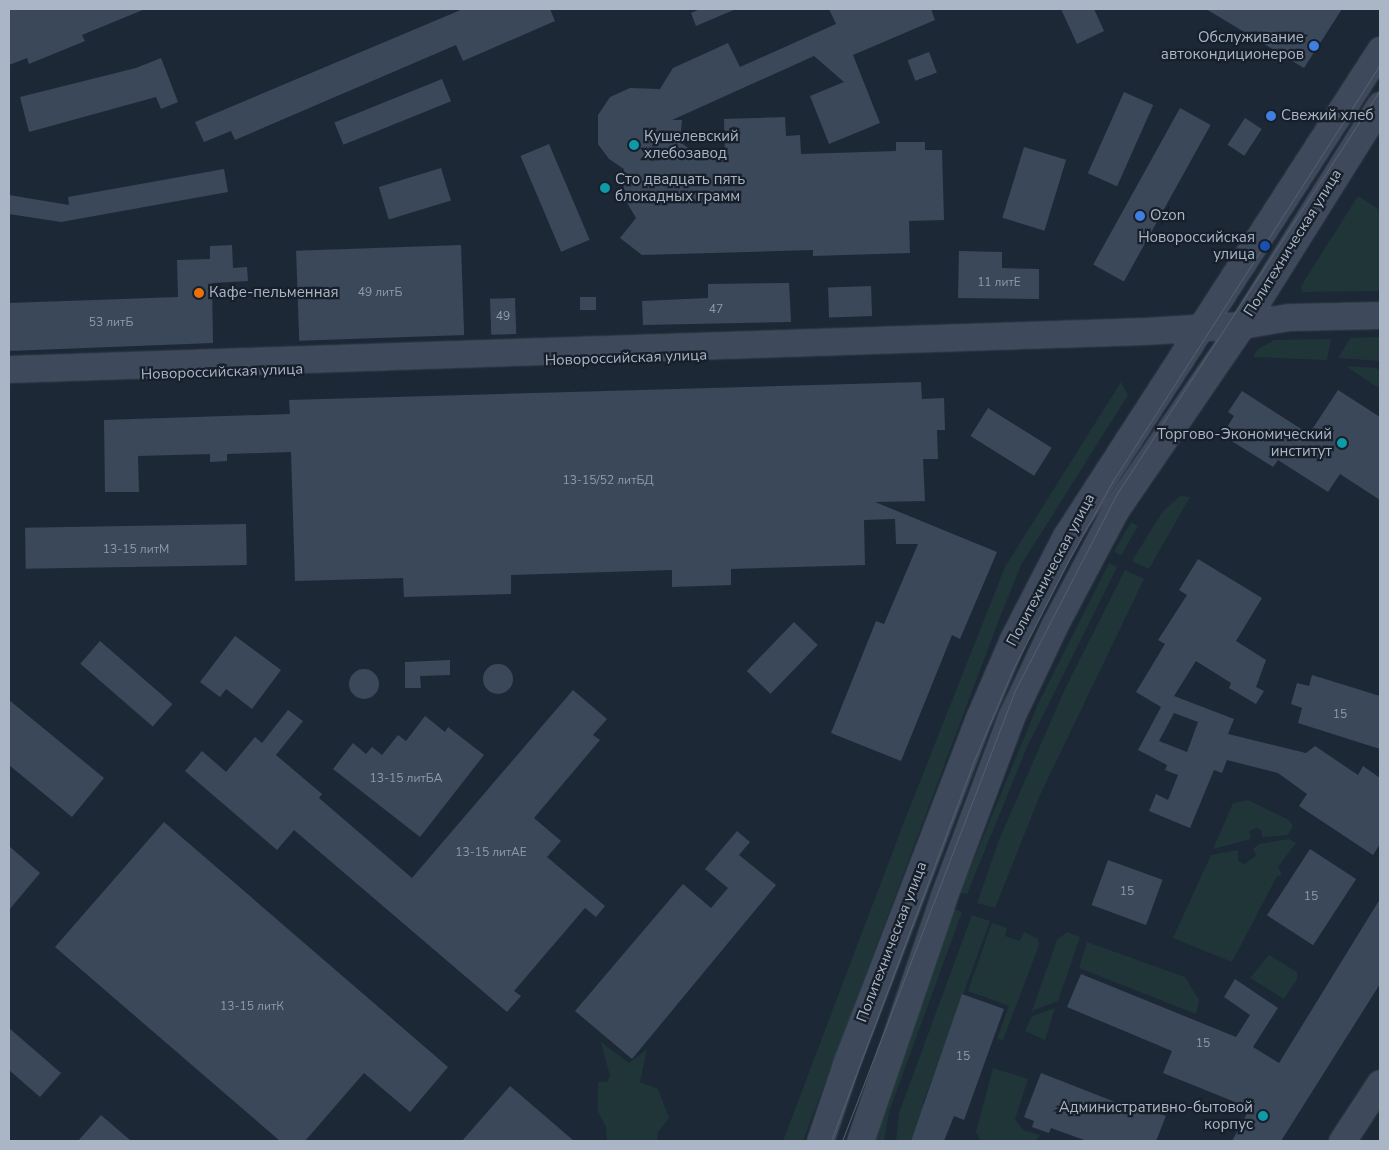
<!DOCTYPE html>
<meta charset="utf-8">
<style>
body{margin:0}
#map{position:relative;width:1389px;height:1150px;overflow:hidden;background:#1d2837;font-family:"Nunito Sans",sans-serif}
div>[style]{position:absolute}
.green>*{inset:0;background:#1f3538;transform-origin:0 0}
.building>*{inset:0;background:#3b485a;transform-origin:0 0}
.round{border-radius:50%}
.roads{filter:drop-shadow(0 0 1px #4e5866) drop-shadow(0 0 1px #4e5866)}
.secondary>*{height:25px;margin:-12.5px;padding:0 12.5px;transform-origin:12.5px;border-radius:12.5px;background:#3e495b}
.tram>*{height:1px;margin:-0.5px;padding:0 0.5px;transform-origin:0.5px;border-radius:0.5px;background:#525e6f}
.dots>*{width:14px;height:14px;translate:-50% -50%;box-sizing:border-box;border:2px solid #171f2b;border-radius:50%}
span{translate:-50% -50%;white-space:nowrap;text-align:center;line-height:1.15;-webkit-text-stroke:4.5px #171f2b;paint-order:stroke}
.number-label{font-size:12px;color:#8e9aaa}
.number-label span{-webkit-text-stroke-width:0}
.poi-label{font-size:15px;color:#aab5c5}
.right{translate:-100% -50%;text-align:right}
.left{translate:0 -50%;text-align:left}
.street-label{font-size:15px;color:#aab5c5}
.frame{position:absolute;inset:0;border:10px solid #aab5c5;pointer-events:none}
</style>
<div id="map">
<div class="green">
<i style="clip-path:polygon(1358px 196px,1380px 210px,1380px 291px,1302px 292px,1301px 286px)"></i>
<i style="clip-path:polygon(1380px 337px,1380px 361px,1338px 358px,1350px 338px)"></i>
<i style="clip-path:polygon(1331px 339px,1327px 360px,1253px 357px,1257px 350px,1274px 340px)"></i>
<i style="clip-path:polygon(1346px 366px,1376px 368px,1380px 371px,1380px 389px)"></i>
<i style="clip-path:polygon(1121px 382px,1128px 395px,1021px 565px,1000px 617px,803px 1141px,783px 1141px,904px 822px,1005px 567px)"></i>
<i style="clip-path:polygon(1180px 496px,1190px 497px,1149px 569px,1132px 561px,1163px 511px)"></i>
<i style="left:1131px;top:522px;width:8px;height:34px;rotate:30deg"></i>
<i style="clip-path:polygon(1109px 563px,1117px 567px,1027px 747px,967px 894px,960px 893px,1038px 704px)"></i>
<i style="clip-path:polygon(1125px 570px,1144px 579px,1040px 795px,995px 908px,977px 903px,999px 840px,1065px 689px)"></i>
<i style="clip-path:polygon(1248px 800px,1289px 820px,1293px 826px,1288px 835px,1262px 837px,1262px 831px,1257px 828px,1249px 831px,1251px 839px,1213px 849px,1233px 803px)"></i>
<i style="clip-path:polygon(1289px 839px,1296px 843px,1278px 867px,1282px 875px,1277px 876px,1232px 962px,1173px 938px,1211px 855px,1238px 850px,1238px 861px,1244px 864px,1256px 856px,1253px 849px,1259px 844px)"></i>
<i style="clip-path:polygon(954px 909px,962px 912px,889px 1112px,884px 1141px,874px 1141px,881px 1111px)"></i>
<i style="clip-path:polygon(972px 915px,990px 921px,923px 1104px,930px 1107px,918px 1121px,911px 1141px,896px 1141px,899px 1113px)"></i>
<i style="clip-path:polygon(992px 923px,1007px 928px,1005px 936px,1020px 941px,1024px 932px,1038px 939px,1039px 945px,1003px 1040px,997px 1039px,1009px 1006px,968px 991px)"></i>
<i style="clip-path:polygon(1067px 932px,1080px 937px,1058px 1001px,1032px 1011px,1057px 940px)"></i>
<i style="clip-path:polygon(1087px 942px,1185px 977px,1199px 1000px,1196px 1014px,1079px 968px)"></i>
<i style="clip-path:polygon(1269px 955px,1297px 972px,1297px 979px,1284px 999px,1250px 978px)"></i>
<i style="clip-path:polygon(1055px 1008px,1045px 1040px,1025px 1031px,1032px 1016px)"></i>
<i style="clip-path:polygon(601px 1042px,629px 1063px,647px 1049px,640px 1082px,658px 1089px,669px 1118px,658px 1132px,657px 1141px,607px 1141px,606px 1127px,598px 1112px,598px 1082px,607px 1082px,610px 1076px)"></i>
<i style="clip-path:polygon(993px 1068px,1028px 1079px,1015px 1119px,1023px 1130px,1040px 1135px,1035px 1141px,981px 1141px,976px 1132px)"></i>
</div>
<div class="building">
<i style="clip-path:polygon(9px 9px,145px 9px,82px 35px,85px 41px,29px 64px,27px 58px,9px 65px)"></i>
<i style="clip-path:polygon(463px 9px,550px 9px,555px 21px,463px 61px,456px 45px,235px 140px,231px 131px,204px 142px,195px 122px)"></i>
<i style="clip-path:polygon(700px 9px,736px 9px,696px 26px,691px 13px)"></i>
<i style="clip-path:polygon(829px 9px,931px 9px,935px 20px,853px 55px,880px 123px,829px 144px,810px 96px,844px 82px,814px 56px,672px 120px,682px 120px,680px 142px,699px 156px,725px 156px,724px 119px,785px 117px,786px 136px,800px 135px,801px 154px,896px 151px,896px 142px,925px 142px,925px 150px,942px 150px,944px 220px,909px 221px,910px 253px,813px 256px,813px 250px,642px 255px,620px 238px,636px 218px,623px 196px,624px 169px,609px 159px,598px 144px,598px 115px,610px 97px,630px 88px,660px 89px,673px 68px,728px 43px,740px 67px,836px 24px)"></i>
<i style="clip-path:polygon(1061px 9px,1094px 9px,1104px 31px,1077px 44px)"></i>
<i style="clip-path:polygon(1206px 9px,1342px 9px,1304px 68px)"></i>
<i style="left:929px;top:52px;width:22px;height:23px;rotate:69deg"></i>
<i style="clip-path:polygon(161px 58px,178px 102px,161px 109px,156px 97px,29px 132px,20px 97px,136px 68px)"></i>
<i style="left:442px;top:79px;width:24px;height:116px;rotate:68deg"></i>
<i style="left:1124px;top:92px;width:32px;height:89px;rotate:24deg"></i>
<i style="left:1180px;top:108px;width:35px;height:179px;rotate:29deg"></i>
<i style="left:1245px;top:118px;width:20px;height:32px;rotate:33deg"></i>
<i style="left:549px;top:144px;width:104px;height:31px;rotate:67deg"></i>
<i style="left:1024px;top:147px;width:44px;height:74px;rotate:17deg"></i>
<i style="left:441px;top:168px;width:34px;height:65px;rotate:73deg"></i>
<i style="clip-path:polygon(224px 169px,228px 192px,61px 222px,9px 214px,9px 195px,69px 205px,68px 197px)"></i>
<i style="clip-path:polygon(232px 245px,233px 268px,247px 267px,248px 281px,212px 283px,213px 343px,9px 351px,9px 303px,178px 297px,177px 260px,210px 259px,210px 246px)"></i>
<i style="left:461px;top:245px;width:90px;height:165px;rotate:88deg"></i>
<i style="clip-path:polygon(959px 251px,1002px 252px,1002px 268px,1039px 269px,1039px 299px,958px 298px)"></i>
<i style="clip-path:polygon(789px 283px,791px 322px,643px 325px,642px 301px,708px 298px,708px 284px)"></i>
<i style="left:871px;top:286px;width:30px;height:43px;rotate:88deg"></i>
<i style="left:596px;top:297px;width:13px;height:16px;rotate:90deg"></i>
<i style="left:515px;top:298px;width:36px;height:25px;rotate:88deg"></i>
<i style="clip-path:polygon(921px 382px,922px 399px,944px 398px,945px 430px,937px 430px,938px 459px,923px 459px,925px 501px,875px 502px,997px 552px,960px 639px,952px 635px,901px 761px,831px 733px,876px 621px,884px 624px,918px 544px,896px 544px,895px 519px,864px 520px,865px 565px,731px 569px,731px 585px,672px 587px,672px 570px,511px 575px,511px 594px,404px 597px,403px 578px,295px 581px,291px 452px,227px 454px,227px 461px,210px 462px,210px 454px,138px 456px,139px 492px,105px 492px,104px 420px,290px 414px,289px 400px)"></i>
<i style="clip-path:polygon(1338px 390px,1380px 417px,1380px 500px,1340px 474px,1328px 492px,1278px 460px,1273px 467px,1222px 435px,1234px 416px,1228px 412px,1242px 391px,1309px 434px)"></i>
<i style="left:988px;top:408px;width:75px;height:33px;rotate:32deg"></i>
<i style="left:246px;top:524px;width:41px;height:221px;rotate:89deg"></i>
<i style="clip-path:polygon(evenodd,1198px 559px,1262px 598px,1236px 641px,1266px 660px,1256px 687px,1264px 691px,1256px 704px,1229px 688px,1231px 683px,1196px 661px,1174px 696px,1234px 719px,1228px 734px,1306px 753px,1315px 746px,1358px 775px,1363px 766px,1380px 778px,1380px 844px,1373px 855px,1299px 806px,1307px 794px,1278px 773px,1227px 760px,1222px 773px,1214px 770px,1190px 828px,1149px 811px,1156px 794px,1168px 800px,1178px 775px,1165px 770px,1167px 765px,1138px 750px,1161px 707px,1136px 692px,1165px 644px,1158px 640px,1187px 595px,1179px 590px,1198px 559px,1174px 713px,1198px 722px,1187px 752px,1159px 741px,1174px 713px)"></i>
<i style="left:794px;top:622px;width:33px;height:68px;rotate:44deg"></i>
<i style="clip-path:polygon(235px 636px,281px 670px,252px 709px,226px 689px,220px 697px,200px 682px)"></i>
<i style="left:100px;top:641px;width:96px;height:30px;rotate:41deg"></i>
<i style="clip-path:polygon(450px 660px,450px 675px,420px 676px,421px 688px,405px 688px,405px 662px)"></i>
<i class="round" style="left:483px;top:664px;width:30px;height:30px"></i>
<i class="round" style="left:349px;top:669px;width:30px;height:30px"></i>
<i style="clip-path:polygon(1312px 675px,1380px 696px,1380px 749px,1298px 723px,1302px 708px,1291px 704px,1297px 683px,1309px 686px)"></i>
<i style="clip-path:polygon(573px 690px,607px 719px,593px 735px,600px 740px,534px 818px,561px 841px,547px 857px,605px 906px,596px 917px,585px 908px,514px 991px,521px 996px,507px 1012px,294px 830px,277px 850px,185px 771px,202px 751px,226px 772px,255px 737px,262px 743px,288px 710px,303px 721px,276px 755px,322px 794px,319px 798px,412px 878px)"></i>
<i style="clip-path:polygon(9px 700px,104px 778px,72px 817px,9px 765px)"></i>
<i style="clip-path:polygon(425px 716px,445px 732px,448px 727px,484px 755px,420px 837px,333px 769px,353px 743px,366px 754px,372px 747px,382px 755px,398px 735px,406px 741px)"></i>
<i style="clip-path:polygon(164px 822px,448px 1067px,410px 1112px,364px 1073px,305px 1141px,280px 1141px,55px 947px)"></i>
<i style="clip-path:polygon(737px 831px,750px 842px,739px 855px,776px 885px,632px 1059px,575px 1011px,683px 884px,711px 908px,728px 888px,705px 869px)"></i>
<i style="clip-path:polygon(9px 846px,40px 873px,9px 910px)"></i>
<i style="left:1310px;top:849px;width:55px;height:79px;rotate:33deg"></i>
<i style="left:1108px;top:860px;width:58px;height:48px;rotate:20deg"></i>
<i style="clip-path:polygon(1380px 899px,1380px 984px,1281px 1141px,1232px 1141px,1250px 1108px,1163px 1073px,1172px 1051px,1067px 1007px,1081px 974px,1236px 1037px,1250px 1015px,1224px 997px,1235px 979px,1278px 1008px,1253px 1047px,1279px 1063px)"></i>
<i style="clip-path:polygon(962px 994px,1004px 1009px,964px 1120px,954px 1116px,944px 1141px,911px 1141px)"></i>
<i style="clip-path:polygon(9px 1028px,61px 1073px,40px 1097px,9px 1070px)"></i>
<i style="clip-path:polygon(1041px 1073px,1128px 1107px,1130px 1103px,1166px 1116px,1156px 1141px,1087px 1141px,1051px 1128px,1049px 1133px,1032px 1127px,1034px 1121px,1024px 1117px)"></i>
<i style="clip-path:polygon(510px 1086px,574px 1141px,462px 1141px)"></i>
<i style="clip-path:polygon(101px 1115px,131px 1141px,78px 1141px)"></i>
</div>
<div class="roads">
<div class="secondary">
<i style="left:9px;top:369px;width:1137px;rotate:-1.92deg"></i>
<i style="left:1145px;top:331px;width:97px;rotate:-3.5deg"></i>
<i style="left:1242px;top:325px;width:48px;rotate:-9.7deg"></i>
<i style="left:1289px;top:317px;width:91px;rotate:-1.3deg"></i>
<i style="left:820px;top:1141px;width:81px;rotate:-71.3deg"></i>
<i style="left:846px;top:1064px;width:371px;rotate:-69deg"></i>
<i style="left:979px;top:718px;width:86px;rotate:-66.7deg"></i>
<i style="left:1013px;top:639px;width:116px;rotate:-62.8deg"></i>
<i style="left:1066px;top:536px;width:579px;rotate:-57.13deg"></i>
<i style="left:860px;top:1141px;width:257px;rotate:-71.1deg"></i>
<i style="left:943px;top:898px;width:193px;rotate:-69.4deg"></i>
<i style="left:1011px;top:717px;width:103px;rotate:-64.7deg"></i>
<i style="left:1055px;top:624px;width:130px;rotate:-62.1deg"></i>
<i style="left:1116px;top:509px;width:223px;rotate:-55.6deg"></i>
<i style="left:1242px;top:325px;width:260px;rotate:-57.9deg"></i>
<i style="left:1342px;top:1141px;width:69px;rotate:-56.8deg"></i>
</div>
</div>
<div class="tram">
<i style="left:831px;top:1141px;width:402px;rotate:-69.4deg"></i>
<i style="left:972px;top:765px;width:104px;rotate:-66.9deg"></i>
<i style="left:1013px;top:669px;width:119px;rotate:-63deg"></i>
<i style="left:1067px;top:563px;width:93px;rotate:-60.9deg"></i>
<i style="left:1112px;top:482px;width:496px;rotate:-57.3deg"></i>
<i style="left:842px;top:1141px;width:481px;rotate:-69deg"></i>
<i style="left:1014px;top:692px;width:222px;rotate:-62.6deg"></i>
<i style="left:1116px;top:495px;width:483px;rotate:-56.9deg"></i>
</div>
<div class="dots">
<i style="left:1314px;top:46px;background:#3f7fe0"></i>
<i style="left:1271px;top:116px;background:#3f7fe0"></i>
<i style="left:634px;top:145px;background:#0f9aa8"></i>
<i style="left:605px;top:188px;background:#0f9aa8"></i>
<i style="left:1140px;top:216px;background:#3f7fe0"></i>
<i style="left:1265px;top:246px;background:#1a4fb4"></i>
<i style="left:199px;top:293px;background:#e8710a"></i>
<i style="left:1342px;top:443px;background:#0f9aa8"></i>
<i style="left:1263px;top:1116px;background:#0f9aa8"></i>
</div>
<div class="number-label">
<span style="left:999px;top:283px">11 литЕ</span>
<span style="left:380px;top:293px">49 литБ</span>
<span style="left:716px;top:310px">47</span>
<span style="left:503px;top:317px">49</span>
<span style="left:111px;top:323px">53 литБ</span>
<span style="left:608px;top:481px">13-15/52 литБД</span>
<span style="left:136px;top:550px">13-15 литМ</span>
<span style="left:1340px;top:715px">15</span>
<span style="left:406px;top:779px">13-15 литБА</span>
<span style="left:491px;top:853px">13-15 литАЕ</span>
<span style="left:1127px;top:892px">15</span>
<span style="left:1311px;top:897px">15</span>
<span style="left:252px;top:1007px">13-15 литК</span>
<span style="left:1203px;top:1044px">15</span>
<span style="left:963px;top:1057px">15</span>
</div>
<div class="poi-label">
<span class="right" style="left:1304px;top:46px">Обслуживание<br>автокондиционеров</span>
<span class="left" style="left:1281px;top:116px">Свежий хлеб</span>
<span class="left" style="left:644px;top:145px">Кушелевский<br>хлебозавод</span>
<span class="left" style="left:615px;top:188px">Сто двадцать пять<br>блокадных грамм</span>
<span class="left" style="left:1150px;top:216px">Ozon</span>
<span class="right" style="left:1255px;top:246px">Новороссийская<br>улица</span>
<span class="left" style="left:209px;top:293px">Кафе-пельменная</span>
<span class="right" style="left:1332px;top:443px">Торгово-Экономический<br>институт</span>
<span class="right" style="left:1253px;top:1116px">Административно-бытовой<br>корпус</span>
</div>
<div class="street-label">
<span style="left:1293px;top:243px;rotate:-58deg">Политехническая улица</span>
<span style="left:626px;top:358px;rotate:-2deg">Новороссийская улица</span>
<span style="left:222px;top:372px;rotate:-2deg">Новороссийская улица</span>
<span style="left:1051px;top:570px;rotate:-62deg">Политехническая улица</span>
<span style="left:892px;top:942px;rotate:-69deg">Политехническая улица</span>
</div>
<div class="frame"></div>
</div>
